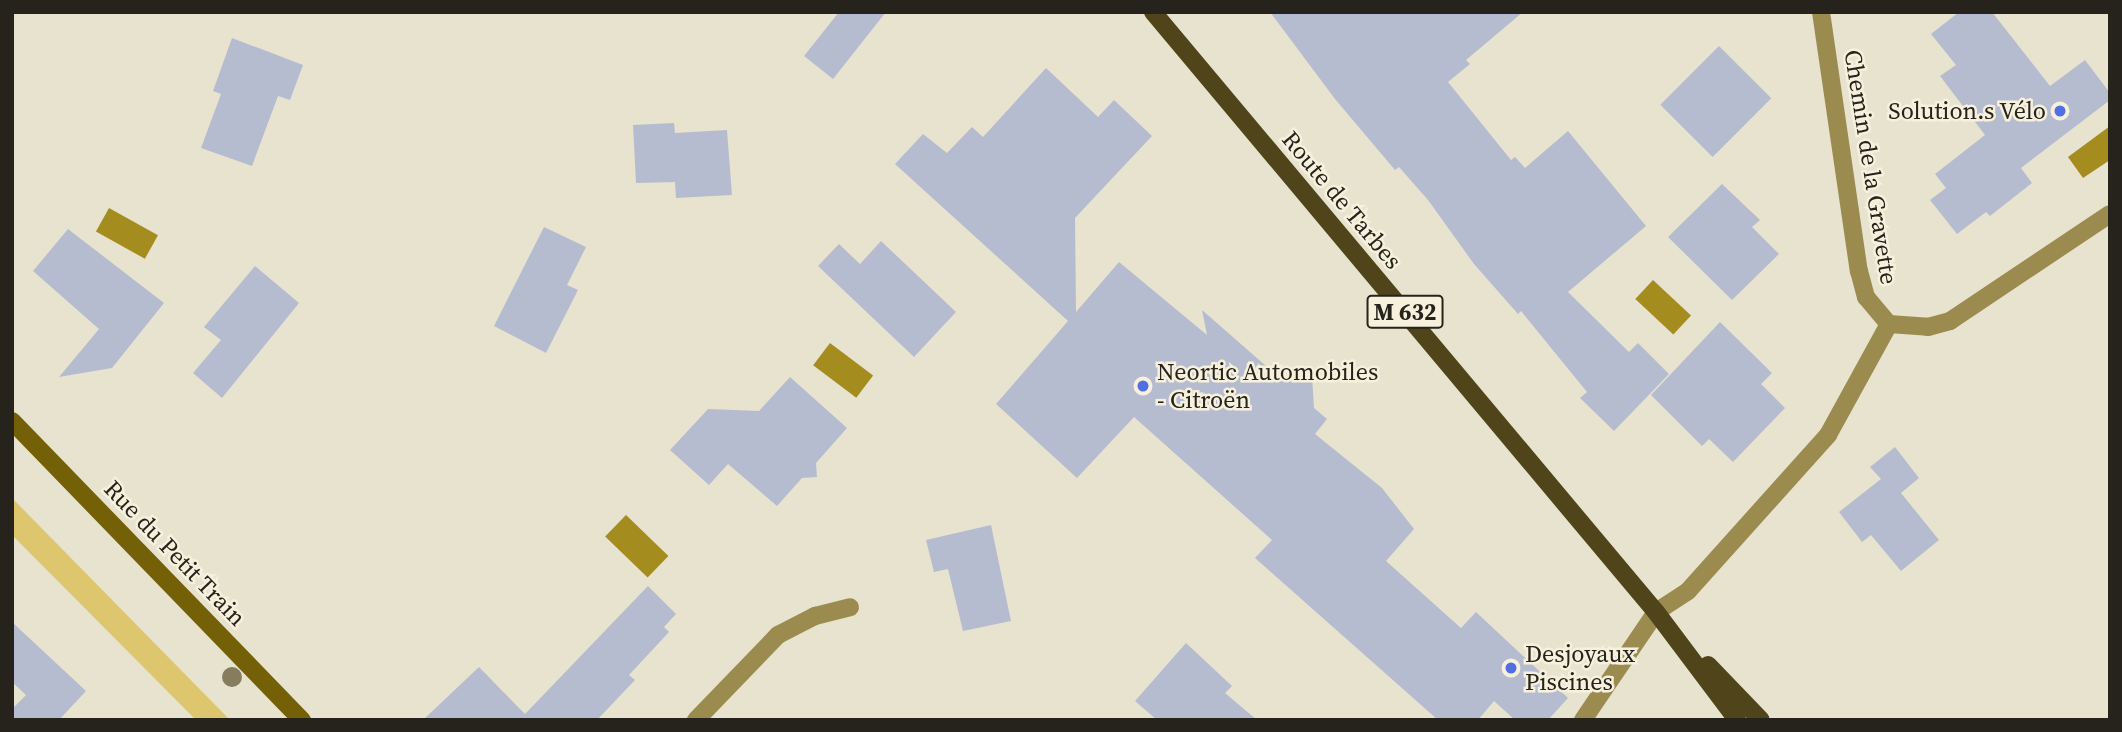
<!DOCTYPE html>
<meta charset="utf-8">
<style>
body{margin:0}
#map{position:relative;width:2122px;height:732px;overflow:hidden;background:#e8e3cf;font-family:"Source Serif 4",serif}
div>[style]{position:absolute}
.green>*{inset:0;background:#ddc66e}
.water>*{inset:0;background:#a58c1f;transform-origin:0 0}
.building>*{inset:0;background:#b5bccf;transform-origin:0 0}
.street>*{height:18px;margin:-9px;padding:0 9px;transform-origin:9px;border-radius:9px;background:#9b8b4f}
.secondary>*{height:18px;margin:-9px;padding:0 9px;transform-origin:9px;border-radius:9px;background:#746107}
.primary>*{height:18px;margin:-9px;padding:0 9px;transform-origin:9px;border-radius:9px;background:#50451a}
.trees>*{width:20px;height:20px;margin:-10px;border-radius:50%;background:#857d5d}
.dots>*{width:19px;height:19px;translate:-50% -50%;box-sizing:border-box;border:4px solid #f6f0dc;border-radius:50%}
span{translate:-50% -50%;white-space:nowrap;text-align:center;line-height:1.15;-webkit-text-stroke:5px #f6f0dc;paint-order:stroke}
.shield-label span{padding:2px 5px;background:#f6f0dc;border:2px solid;border-radius:5px;-webkit-text-stroke-width:0}
.shield-label{font-size:23px;color:#25231c;font-weight:700}
.poi-label{font-size:24px;color:#25231c}
.right{translate:-100% -50%;text-align:right}
.left{translate:0 -50%;text-align:left}
.street-label{font-size:24px;color:#25231c}
.frame{position:absolute;inset:0;border:14px solid #25231c;pointer-events:none}
</style>
<div id="map">
<div class="green">
<i style="clip-path:polygon(12px 498px,230px 720px,196px 720px,12px 535px)"></i>
</div>
<div class="water">
<i style="clip-path:polygon(2110px 126px,2110px 160px,2083px 178px,2068px 157px)"></i>
<i style="left:109px;top:208px;width:56px;height:27px;rotate:29deg"></i>
<i style="left:1653px;top:280px;width:52px;height:26px;rotate:43deg"></i>
<i style="left:830px;top:343px;width:54px;height:28px;rotate:37deg"></i>
<i style="left:626px;top:515px;width:59px;height:30px;rotate:44deg"></i>
</div>
<div class="building">
<i style="clip-path:polygon(839px 12px,886px 12px,833px 79px,804px 56px)"></i>
<i style="clip-path:polygon(1270px 12px,1523px 12px,1466px 60px,1470px 64px,1448px 82px,1511px 160px,1515px 157px,1525px 168px,1568px 131px,1646px 226px,1568px 292px,1629px 352px,1638px 343px,1669px 374px,1614px 431px,1580px 398px,1587px 392px,1521px 311px,1518px 314px,1474px 264px,1428px 200px,1399px 167px,1395px 170px,1335px 99px)"></i>
<i style="clip-path:polygon(1959px 12px,1992px 12px,2050px 86px,2085px 60px,2110px 93px,2110px 100px,2021px 168px,2032px 183px,1990px 216px,1986px 212px,1957px 234px,1930px 200px,1946px 188px,1935px 174px,1985px 135px,1940px 76px,1956px 65px,1931px 34px)"></i>
<i style="clip-path:polygon(232px 38px,303px 65px,290px 100px,278px 96px,252px 166px,201px 148px,221px 94px,213px 91px)"></i>
<i style="left:1719px;top:46px;width:74px;height:83px;rotate:45deg"></i>
<i style="clip-path:polygon(1046px 68px,1098px 117px,1114px 100px,1152px 136px,1075px 218px,1076px 312px,1119px 262px,1207px 335px,1202px 310px,1282px 380px,1312px 376px,1314px 408px,1327px 419px,1315px 434px,1382px 488px,1414px 529px,1386px 561px,1461px 628px,1476px 612px,1568px 698px,1548px 720px,1515px 720px,1494px 701px,1478px 720px,1438px 720px,1255px 558px,1272px 540px,1134px 417px,1077px 478px,996px 404px,1068px 321px,895px 164px,923px 134px,947px 153px,972px 127px,983px 137px)"></i>
<i style="clip-path:polygon(674px 123px,675px 133px,727px 130px,732px 195px,676px 198px,675px 182px,636px 183px,633px 125px)"></i>
<i style="clip-path:polygon(1722px 184px,1760px 220px,1752px 227px,1779px 254px,1732px 300px,1668px 237px)"></i>
<i style="clip-path:polygon(544px 227px,586px 247px,567px 285px,578px 290px,546px 353px,494px 326px)"></i>
<i style="clip-path:polygon(68px 229px,164px 303px,112px 368px,59px 377px,99px 329px,33px 271px)"></i>
<i style="clip-path:polygon(881px 241px,956px 312px,914px 357px,818px 266px,839px 244px,860px 264px)"></i>
<i style="clip-path:polygon(255px 266px,299px 303px,222px 398px,193px 373px,221px 340px,204px 327px)"></i>
<i style="clip-path:polygon(1720px 322px,1772px 373px,1761px 384px,1785px 408px,1733px 462px,1709px 439px,1702px 446px,1651px 395px)"></i>
<i style="clip-path:polygon(790px 377px,847px 428px,816px 463px,817px 477px,802px 478px,777px 506px,728px 464px,709px 485px,670px 450px,708px 409px,759px 411px)"></i>
<i style="clip-path:polygon(1895px 447px,1919px 478px,1901px 493px,1939px 540px,1901px 571px,1871px 535px,1862px 542px,1839px 512px,1881px 479px,1870px 467px)"></i>
<i style="clip-path:polygon(991px 525px,1011px 621px,963px 631px,948px 569px,934px 572px,926px 540px)"></i>
<i style="clip-path:polygon(648px 586px,676px 614px,664px 627px,669px 632px,629px 675px,635px 680px,597px 720px,423px 720px,479px 667px,525px 714px)"></i>
<i style="clip-path:polygon(12px 622px,86px 691px,59px 720px,12px 720px,12px 709px,26px 695px,12px 682px)"></i>
<i style="clip-path:polygon(1186px 643px,1232px 686px,1225px 693px,1257px 720px,1157px 720px,1135px 701px)"></i>
</div>
<div class="street">
<i style="left:1821px;top:12px;width:262px;rotate:81.7deg"></i>
<i style="left:1859px;top:271px;width:27px;rotate:75deg"></i>
<i style="left:1866px;top:297px;width:35px;rotate:50deg"></i>
<i style="left:1889px;top:324px;width:39px;rotate:4deg"></i>
<i style="left:1928px;top:327px;width:23px;rotate:-15deg"></i>
<i style="left:1950px;top:321px;width:192px;rotate:-33.8deg"></i>
<i style="left:696px;top:720px;width:118px;rotate:-46deg"></i>
<i style="left:778px;top:635px;width:42px;rotate:-27.2deg"></i>
<i style="left:815px;top:616px;width:36px;rotate:-14deg"></i>
<i style="left:1583px;top:720px;width:130px;rotate:-55.9deg"></i>
<i style="left:1656px;top:612px;width:38px;rotate:-33deg"></i>
<i style="left:1688px;top:591px;width:210px;rotate:-48.1deg"></i>
<i style="left:1828px;top:435px;width:127px;rotate:-61.2deg"></i>
</div>
<div class="secondary">
<i style="left:12px;top:421px;width:417px;rotate:45.9deg"></i>
</div>
<div class="primary">
<i style="left:1153px;top:12px;width:783px;rotate:50.03deg"></i>
<i style="left:1656px;top:612px;width:135px;rotate:53.1deg"></i>
<i style="left:1708px;top:665px;width:76px;rotate:46.1deg"></i>
</div>
<div class="trees">
<i style="left:232px;top:677px"></i>
</div>
<div class="dots">
<i style="left:2060px;top:111px;background:#516fe4"></i>
<i style="left:1143px;top:386px;background:#516fe4"></i>
<i style="left:1511px;top:668px;background:#516fe4"></i>
</div>
<div class="shield-label">
<span style="left:1405px;top:312px">M 632</span>
</div>
<div class="poi-label">
<span class="right" style="left:2046px;top:111px">Solution.s Vélo</span>
<span class="left" style="left:1157px;top:386px">Neortic Automobiles<br>- Citroën</span>
<span class="left" style="left:1525px;top:668px">Desjoyaux<br>Piscines</span>
</div>
<div class="street-label">
<span style="left:1871px;top:167px;rotate:81deg">Chemin de la Gravette</span>
<span style="left:1342px;top:200px;rotate:50deg">Route de Tarbes</span>
<span style="left:175px;top:553px;rotate:46deg">Rue du Petit Train</span>
</div>
<div class="frame"></div>
</div>
